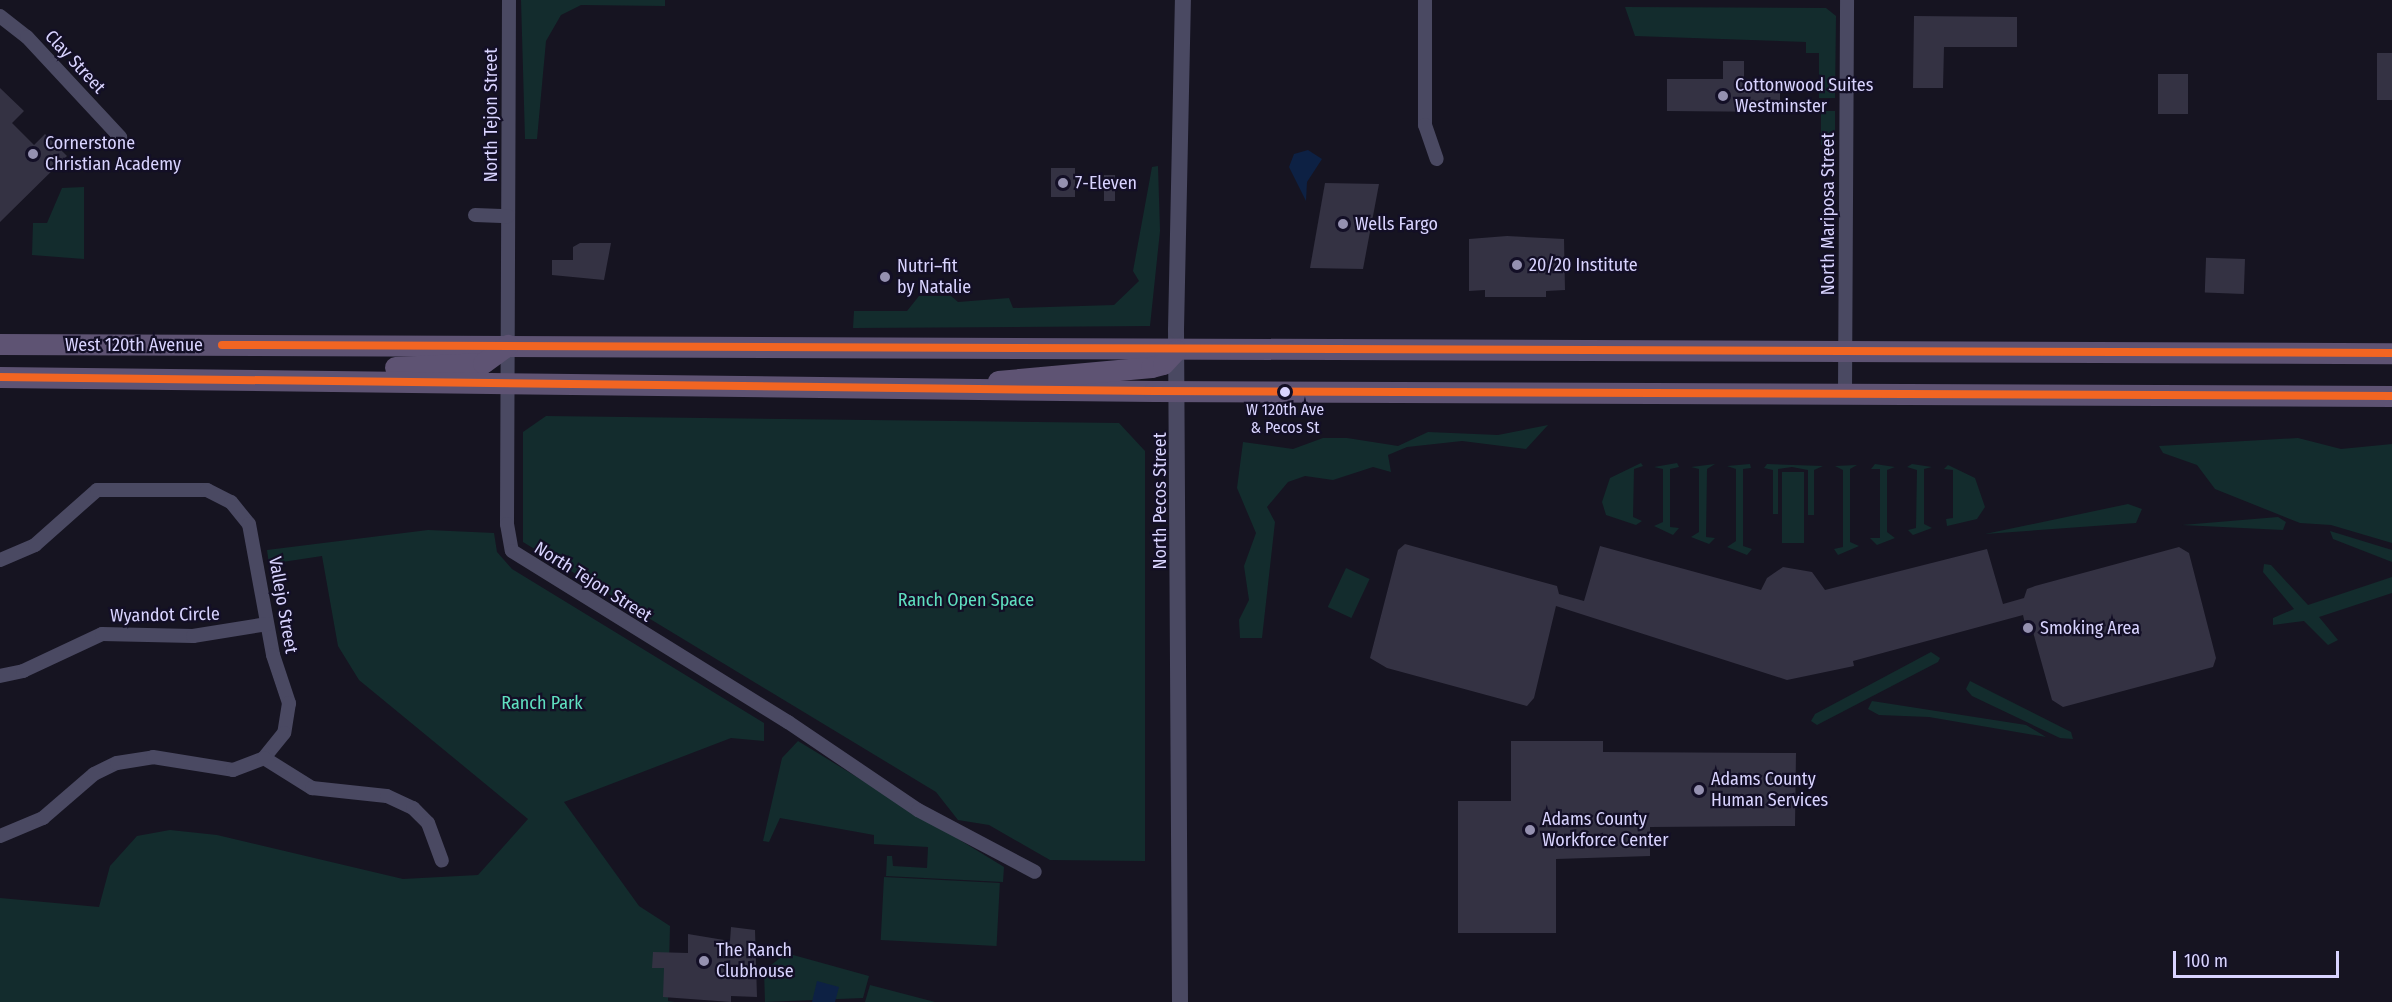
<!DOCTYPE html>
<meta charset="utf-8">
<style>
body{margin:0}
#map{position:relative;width:2392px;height:1002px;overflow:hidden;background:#161421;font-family:"Fira Sans Condensed",sans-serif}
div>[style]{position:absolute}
.green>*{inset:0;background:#132c2d;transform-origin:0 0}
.water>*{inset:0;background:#0d2144}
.building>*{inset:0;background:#343243;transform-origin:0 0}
.minor>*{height:14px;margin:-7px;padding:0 7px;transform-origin:7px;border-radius:7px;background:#4a4962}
.tertiary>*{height:16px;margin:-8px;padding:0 8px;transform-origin:8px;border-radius:8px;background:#4a4962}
.primary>*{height:21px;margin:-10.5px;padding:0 10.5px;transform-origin:10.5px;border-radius:10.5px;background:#5e5373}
.bus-1>*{height:8px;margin:-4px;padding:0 4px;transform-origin:4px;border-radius:4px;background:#f26522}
.dots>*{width:16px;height:16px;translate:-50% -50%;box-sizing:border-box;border:3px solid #130f26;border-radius:50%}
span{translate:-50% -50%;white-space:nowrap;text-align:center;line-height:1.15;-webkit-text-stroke:4.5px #130f26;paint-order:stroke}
.bus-label{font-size:16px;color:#d9d4ff}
.street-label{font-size:18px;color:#d9d4ff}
.poi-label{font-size:18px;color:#d9d4ff}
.left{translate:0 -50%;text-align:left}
.park-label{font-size:18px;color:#5fe0c0}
.scale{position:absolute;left:2173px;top:951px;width:166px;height:27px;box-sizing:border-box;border:3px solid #d9d4ff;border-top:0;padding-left:8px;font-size:18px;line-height:21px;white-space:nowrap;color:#d9d4ff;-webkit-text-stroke:4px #130f26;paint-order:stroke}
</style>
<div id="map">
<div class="green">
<i style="clip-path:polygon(521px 0,665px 0,665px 6px,581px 5px,561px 15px,546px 41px,537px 139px,525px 139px)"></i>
<i style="clip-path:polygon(1625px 7px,1826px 8px,1836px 16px,1835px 98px,1819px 98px,1819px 53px,1806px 53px,1806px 42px,1635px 36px)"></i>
<i style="left:1821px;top:111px;width:14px;height:34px"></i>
<i style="clip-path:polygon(1158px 166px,1160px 231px,1150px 326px,853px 328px,854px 311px,907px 311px,919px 296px,951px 296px,958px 302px,1009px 298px,1013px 308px,1114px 305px,1139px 281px,1133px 271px,1152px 167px)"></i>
<i style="clip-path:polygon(84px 187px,84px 259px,32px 255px,33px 223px,47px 223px,62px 188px)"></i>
<i style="clip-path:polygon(546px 416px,1119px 423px,1145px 451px,1145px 861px,1050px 860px,989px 825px,958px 820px,936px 792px,523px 542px,523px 432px)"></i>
<i style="clip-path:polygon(1548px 425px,1526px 449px,1462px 441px,1407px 447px,1388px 455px,1391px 472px,1373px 467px,1333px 480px,1305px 476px,1288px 482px,1267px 507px,1275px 522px,1262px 638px,1240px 638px,1239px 620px,1249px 600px,1244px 566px,1256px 533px,1237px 488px,1243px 442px,1293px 449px,1323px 438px,1347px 438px,1398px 446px,1428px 432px,1498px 435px)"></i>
<i style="clip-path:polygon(2298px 438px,2341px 449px,2392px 444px,2392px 543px,2331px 525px,2300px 523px,2215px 489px,2197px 465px,2163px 453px,2159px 446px)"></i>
<i style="clip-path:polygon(1641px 463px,1643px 466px,1634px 469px,1633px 517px,1642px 521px,1636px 525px,1606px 515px,1602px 502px,1610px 478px)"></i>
<i style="clip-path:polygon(1677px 463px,1679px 467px,1670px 469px,1670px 527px,1679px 528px,1673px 535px,1654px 526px,1663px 522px,1663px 469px,1654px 467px)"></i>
<i style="clip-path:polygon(1715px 464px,1707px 469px,1706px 537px,1715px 538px,1709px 544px,1691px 537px,1699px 532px,1699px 469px,1691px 467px)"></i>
<i style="clip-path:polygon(1750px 464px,1751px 468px,1743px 469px,1743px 546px,1752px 549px,1747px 555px,1727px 547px,1736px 541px,1736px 469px,1727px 466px)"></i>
<i style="clip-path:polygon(1767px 464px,1823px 466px,1814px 470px,1814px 515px,1808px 515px,1808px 470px,1792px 467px,1778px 469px,1778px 514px,1773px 514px,1773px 470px,1764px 468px)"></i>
<i style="clip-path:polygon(1875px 464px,1895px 467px,1887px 470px,1887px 532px,1895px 538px,1877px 545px,1870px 538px,1880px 538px,1880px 469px,1871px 469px)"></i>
<i style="clip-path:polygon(1912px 464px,1932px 467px,1924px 469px,1924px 524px,1932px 528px,1913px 535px,1908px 530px,1916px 528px,1917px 470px,1907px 467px)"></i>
<i style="clip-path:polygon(1857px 465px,1850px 469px,1850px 542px,1859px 546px,1838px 555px,1834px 549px,1843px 547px,1843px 470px,1835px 466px)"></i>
<i style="clip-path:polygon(1948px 465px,1975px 478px,1985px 507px,1977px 519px,1947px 526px,1946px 519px,1953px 518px,1953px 470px,1944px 469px)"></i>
<i style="left:1782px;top:472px;width:22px;height:71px"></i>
<i style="clip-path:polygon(2128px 504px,2142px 509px,2136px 523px,1985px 534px)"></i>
<i style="clip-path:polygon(2278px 517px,2286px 522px,2283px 530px,2182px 525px)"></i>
<i style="clip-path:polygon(428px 530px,494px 533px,497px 552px,512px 569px,764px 723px,764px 741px,731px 738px,564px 802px,639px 906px,670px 926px,668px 1001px,675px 1002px,0 1002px,0 898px,99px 907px,110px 866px,137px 836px,170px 830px,217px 835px,403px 879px,478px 875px,528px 819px,359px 680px,338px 646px,322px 556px,269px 564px,267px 550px)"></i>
<i style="clip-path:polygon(2330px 531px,2392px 550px,2392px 562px,2333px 539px)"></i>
<i style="clip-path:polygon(2271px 565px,2308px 605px,2392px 577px,2392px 593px,2319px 617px,2338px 640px,2328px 645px,2304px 621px,2273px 625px,2273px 618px,2294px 609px,2263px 572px,2264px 564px)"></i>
<i style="left:1346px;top:568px;width:26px;height:43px;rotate:25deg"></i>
<i style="clip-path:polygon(1931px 652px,1940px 658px,1938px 662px,1817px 725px,1811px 721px,1815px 714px)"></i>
<i style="clip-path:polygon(1970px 681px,2071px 732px,2073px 739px,2060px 738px,1972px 696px,1966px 689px)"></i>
<i style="clip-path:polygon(1872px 701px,2026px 725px,2046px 737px,1929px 717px,1879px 715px,1868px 709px)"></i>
<i style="clip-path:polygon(798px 741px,1004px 867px,1003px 882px,886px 876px,887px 856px,892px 856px,893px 866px,927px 868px,928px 847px,874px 844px,874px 835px,780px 818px,769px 842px,763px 841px,782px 758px)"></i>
<i style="left:884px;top:877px;width:116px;height:63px;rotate:3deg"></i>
<i style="clip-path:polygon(786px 953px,869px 976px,863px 998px,765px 1002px,764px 971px)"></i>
<i style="clip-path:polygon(870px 985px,935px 1002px,865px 1002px)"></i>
</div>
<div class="water">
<i style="clip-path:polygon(1308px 150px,1322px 159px,1307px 182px,1306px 201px,1289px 167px,1294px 154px)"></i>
<i style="clip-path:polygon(817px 981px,839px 987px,835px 1002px,812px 1002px)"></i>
</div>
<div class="building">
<i style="clip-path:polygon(1914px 16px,2017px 17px,2017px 47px,1944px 47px,1943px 88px,1913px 88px)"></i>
<i style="left:2377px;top:53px;width:15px;height:47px"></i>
<i style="clip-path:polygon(1723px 61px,1744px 61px,1744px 80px,1780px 80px,1780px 112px,1667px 111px,1667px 79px,1723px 79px)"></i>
<i style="left:2158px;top:74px;width:30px;height:40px"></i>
<i style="clip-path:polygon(0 88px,24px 111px,12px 123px,34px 145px,45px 134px,67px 156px,0 222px)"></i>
<i style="left:1051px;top:168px;width:24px;height:29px"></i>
<i style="left:1104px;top:175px;width:11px;height:26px"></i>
<i style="clip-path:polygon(1325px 183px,1379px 184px,1363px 269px,1310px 268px)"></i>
<i style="clip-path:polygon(1507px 236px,1564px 239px,1565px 290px,1546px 291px,1546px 297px,1485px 297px,1485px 290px,1469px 291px,1469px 239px)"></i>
<i style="clip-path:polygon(580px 243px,611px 243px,604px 280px,552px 275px,552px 260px,573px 260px,573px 247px)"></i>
<i style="left:2245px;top:259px;width:35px;height:39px;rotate:92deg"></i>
<i style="clip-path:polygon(1405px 544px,1557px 586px,1559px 594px,1584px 601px,1600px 546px,1761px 590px,1767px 578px,1783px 567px,1812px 572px,1825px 590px,1987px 549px,2003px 604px,2024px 598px,2027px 589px,2035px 586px,2179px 547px,2189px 553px,2216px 658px,2213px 667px,2063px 707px,2052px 700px,2033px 632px,2027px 633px,2023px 615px,1853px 661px,1854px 666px,1787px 680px,1556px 606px,1534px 698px,1527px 706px,1387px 668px,1370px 658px,1398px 550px)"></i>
<i style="clip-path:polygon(1511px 741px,1603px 741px,1603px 752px,1796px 753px,1795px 826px,1650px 827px,1650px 856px,1556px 859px,1556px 933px,1458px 933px,1458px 801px,1511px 801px)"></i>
<i style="clip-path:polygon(731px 927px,755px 930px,757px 997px,731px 996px,731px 1002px,663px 997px,664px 968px,652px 968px,653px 952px,688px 953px,688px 934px,730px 941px)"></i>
</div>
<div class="minor">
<i style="left:509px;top:0;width:524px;rotate:90.22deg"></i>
<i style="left:507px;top:524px;width:27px;rotate:80deg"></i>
<i style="left:512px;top:551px;width:325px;rotate:31.8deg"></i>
<i style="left:788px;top:722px;width:157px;rotate:34.1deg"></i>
<i style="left:918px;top:810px;width:132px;rotate:27.9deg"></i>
<i style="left:1425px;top:0;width:125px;rotate:90deg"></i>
<i style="left:1425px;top:125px;width:36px;rotate:71deg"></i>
<i style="left:0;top:16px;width:34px;rotate:38deg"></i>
<i style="left:27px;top:37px;width:137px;rotate:47.1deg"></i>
<i style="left:475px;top:215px;width:33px;rotate:2deg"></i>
<i style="left:1845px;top:393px;width:393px;rotate:-89.7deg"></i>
<i style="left:0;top:560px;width:38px;rotate:-23deg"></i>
<i style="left:35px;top:545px;width:83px;rotate:-41.6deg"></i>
<i style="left:97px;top:490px;width:110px"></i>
<i style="left:207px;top:490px;width:27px;rotate:27deg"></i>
<i style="left:231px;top:502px;width:28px;rotate:51deg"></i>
<i style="left:249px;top:524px;width:133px;rotate:79.6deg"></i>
<i style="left:273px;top:655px;width:51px;rotate:71.6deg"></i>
<i style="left:289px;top:703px;width:30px;rotate:99deg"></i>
<i style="left:284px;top:733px;width:32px;rotate:129deg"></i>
<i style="left:0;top:676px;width:24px;rotate:-12deg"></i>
<i style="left:23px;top:671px;width:87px;rotate:-25.1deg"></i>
<i style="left:102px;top:634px;width:91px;rotate:1.3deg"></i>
<i style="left:193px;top:636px;width:75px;rotate:-9.2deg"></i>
<i style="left:0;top:836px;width:47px;rotate:-22.7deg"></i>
<i style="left:43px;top:818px;width:67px;rotate:-40.8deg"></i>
<i style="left:94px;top:774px;width:25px;rotate:-26deg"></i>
<i style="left:117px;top:763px;width:36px;rotate:-9deg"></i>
<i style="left:153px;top:757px;width:81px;rotate:9.2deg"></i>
<i style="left:233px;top:770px;width:33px;rotate:-21deg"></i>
<i style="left:264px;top:758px;width:57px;rotate:32deg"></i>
<i style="left:312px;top:788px;width:75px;rotate:6.1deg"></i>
<i style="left:387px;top:796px;width:29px;rotate:25deg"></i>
<i style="left:413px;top:808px;width:21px;rotate:45deg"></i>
<i style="left:428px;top:823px;width:40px;rotate:69.8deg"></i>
</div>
<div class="tertiary">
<i style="left:1180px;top:1002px;width:672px;rotate:-90.34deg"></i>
<i style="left:1176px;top:330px;width:330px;rotate:-88.8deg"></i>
</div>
<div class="primary">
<i style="left:0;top:344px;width:2392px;rotate:0.22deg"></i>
<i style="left:395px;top:367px;width:88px;rotate:-2.6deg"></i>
<i style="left:483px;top:363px;width:31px;rotate:-36deg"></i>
<i style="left:0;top:377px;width:1154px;rotate:0.7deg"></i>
<i style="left:1154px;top:391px;width:1238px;rotate:0.23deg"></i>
<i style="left:998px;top:381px;width:154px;rotate:-5.2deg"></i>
<i style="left:1151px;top:367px;width:12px;rotate:-14deg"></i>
<i style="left:1163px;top:364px;width:19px;rotate:-47deg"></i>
</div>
<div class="bus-1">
<i style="left:222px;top:345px;width:2170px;rotate:0.21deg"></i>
<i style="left:0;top:377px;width:1154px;rotate:0.7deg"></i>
<i style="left:1154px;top:391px;width:1238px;rotate:0.23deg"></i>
</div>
<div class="dots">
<i style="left:1723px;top:96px;background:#9591b1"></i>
<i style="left:33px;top:154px;background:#9591b1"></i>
<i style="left:1063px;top:183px;background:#9591b1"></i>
<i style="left:1343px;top:224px;background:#9591b1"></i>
<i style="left:1517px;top:265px;background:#9591b1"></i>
<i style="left:885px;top:277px;background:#9591b1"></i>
<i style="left:1285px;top:392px;background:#d9d4ff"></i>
<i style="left:2028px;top:628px;background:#9591b1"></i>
<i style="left:1699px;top:790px;background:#9591b1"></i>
<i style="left:1530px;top:830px;background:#9591b1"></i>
<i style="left:704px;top:961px;background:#9591b1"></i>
</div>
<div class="bus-label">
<span style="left:1285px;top:419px">W 120th Ave<br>&amp; Pecos St</span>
</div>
<div class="street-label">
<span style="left:75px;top:62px;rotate:47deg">Clay Street</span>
<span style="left:491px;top:115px;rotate:-90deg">North Tejon Street</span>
<span style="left:1828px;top:214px;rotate:-90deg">North Mariposa Street</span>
<span style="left:134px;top:345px">West 120th Avenue</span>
<span style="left:1160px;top:501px;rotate:-90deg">North Pecos Street</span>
<span style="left:593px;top:582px;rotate:32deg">North Tejon Street</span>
<span style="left:283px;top:605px;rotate:80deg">Vallejo Street</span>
<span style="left:165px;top:615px;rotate:-1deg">Wyandot Circle</span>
</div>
<div class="poi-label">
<span class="left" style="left:1735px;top:96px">Cottonwood Suites<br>Westminster</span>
<span class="left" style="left:45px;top:154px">Cornerstone<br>Christian Academy</span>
<span class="left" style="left:1075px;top:183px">7-Eleven</span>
<span class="left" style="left:1355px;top:224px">Wells Fargo</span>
<span class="left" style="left:1529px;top:265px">20/20 Institute</span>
<span class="left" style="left:897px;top:277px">Nutri–fit<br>by Natalie</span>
<span class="left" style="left:2040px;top:628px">Smoking Area</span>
<span class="left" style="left:1711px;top:790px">Adams County<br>Human Services</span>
<span class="left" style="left:1542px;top:830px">Adams County<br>Workforce Center</span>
<span class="left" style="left:716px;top:961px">The Ranch<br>Clubhouse</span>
</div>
<div class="park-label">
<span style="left:966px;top:600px">Ranch Open Space</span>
<span style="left:542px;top:703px">Ranch Park</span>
</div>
<div class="scale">100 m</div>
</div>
